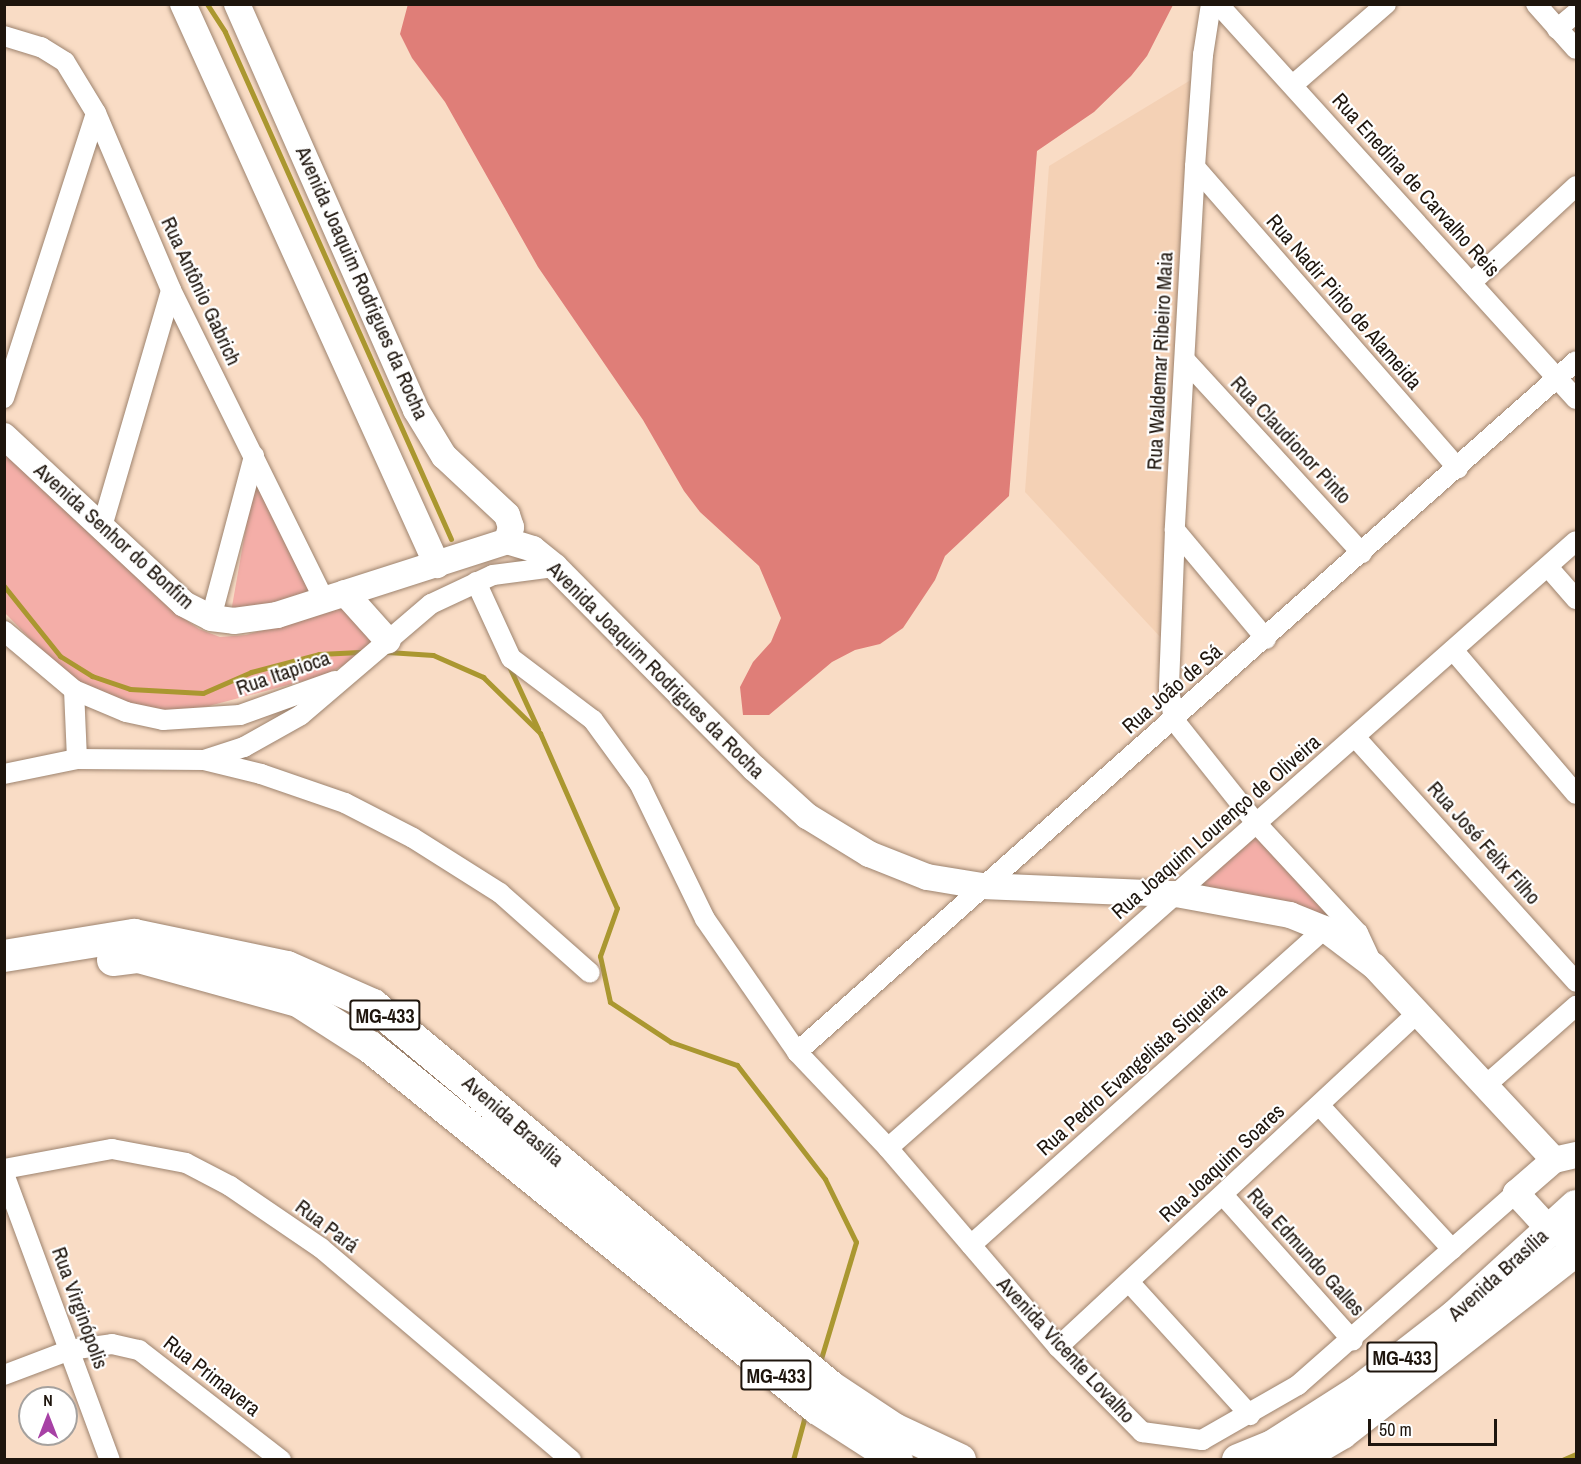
<!DOCTYPE html>
<meta charset="utf-8">
<style>
body{margin:0}
#map{position:relative;width:1581px;height:1464px;overflow:hidden;background:#f9dcc5;font-family:"Archivo Narrow",sans-serif}
div>[style]{position:absolute}
.built>*{inset:0;background:#f4d1b5}
.green>*{inset:0;background:#f4aea8}
.forest>*{inset:0;background:#df7e78}
.stream>*{height:5px;margin:-2.5px;padding:0 2.5px;transform-origin:2.5px;border-radius:2.5px;background:#aa9730}
.roads{filter:drop-shadow(0 0 2px #9d836e) drop-shadow(0 0 2px #9d836e)}
.minor>*{height:20px;margin:-10px;padding:0 10px;transform-origin:10px;border-radius:10px;background:#fff}
.tertiary>*{height:26px;margin:-13px;padding:0 13px;transform-origin:13px;border-radius:13px;background:#fff}
.primary>*{height:32px;margin:-16px;padding:0 16px;transform-origin:16px;border-radius:16px;background:#fff}
span{translate:-50% -50%;white-space:nowrap;text-align:center;line-height:1.15;-webkit-text-stroke:4.5px #fff;paint-order:stroke}
.shield-label span{padding:2px 4px;background:#fff;border:2px solid;border-radius:4px;-webkit-text-stroke-width:0}
.shield-label{font-size:20px;color:#1e150d;font-weight:700}
.street-label{font-size:21px;color:#1e150d}
.frame{position:absolute;inset:0;border:6px solid #1e150d;pointer-events:none}
.north{position:absolute;left:18px;top:1386px;width:60px;height:60px;box-sizing:border-box;background:#fff;border:2px solid #a5a19e;border-radius:50%;rotate:0deg;font-size:16px;font-weight:700;line-height:24px;text-align:center;color:#1e150d}
.north::after{content:'';display:block;margin:auto;width:21px;height:27px;background:#a741a5;clip-path:polygon(50% 0,100% 100%,50% 72%,0 100%)}
.scale{position:absolute;left:1368px;top:1419px;width:129px;height:27px;box-sizing:border-box;border:3px solid #1e150d;border-top:0;padding-left:8px;font-size:18px;line-height:21px;white-space:nowrap;color:#1e150d;-webkit-text-stroke:4px #fff;paint-order:stroke}
</style>
<div id="map">
<div class="built">
<i style="clip-path:polygon(1194px 78px,1164px 641px,1025px 492px,1049px 166px)"></i>
</div>
<div class="green">
<i style="clip-path:polygon(5px 452px,170px 609px,199px 629px,220px 637px,246px 635px,339px 608px,353px 610px,373px 640px,355px 660px,322px 676px,186px 712px,154px 712px,78px 688px,5px 613px)"></i>
<i style="clip-path:polygon(256px 470px,318px 595px,230px 618px)"></i>
<i style="clip-path:polygon(1257px 831px,1352px 933px,1187px 891px)"></i>
</div>
<div class="forest">
<i style="clip-path:polygon(408px 4px,1173px 5px,1147px 56px,1131px 76px,1094px 112px,1037px 151px,1009px 496px,945px 556px,935px 580px,903px 628px,880px 644px,855px 650px,832px 662px,769px 715px,743px 715px,740px 687px,753px 662px,771px 642px,781px 618px,759px 566px,700px 512px,684px 491px,643px 420px,538px 267px,445px 102px,412px 58px,400px 34px)"></i>
</div>
<div class="stream">
<i style="left:207px;top:4px;width:33px;rotate:57deg"></i>
<i style="left:225px;top:32px;width:555px;rotate:65.97deg"></i>
<i style="left:4px;top:586px;width:90px;rotate:51.3deg"></i>
<i style="left:60px;top:656px;width:38px;rotate:32deg"></i>
<i style="left:92px;top:676px;width:40px;rotate:18.9deg"></i>
<i style="left:130px;top:689px;width:73px;rotate:3.1deg"></i>
<i style="left:203px;top:693px;width:52px;rotate:-23.6deg"></i>
<i style="left:251px;top:672px;width:70px;rotate:-14.8deg"></i>
<i style="left:319px;top:654px;width:41px;rotate:-2.8deg"></i>
<i style="left:388px;top:652px;width:45px;rotate:3.8deg"></i>
<i style="left:433px;top:655px;width:55px;rotate:23.7deg"></i>
<i style="left:483px;top:677px;width:80px;rotate:44.5deg"></i>
<i style="left:540px;top:733px;width:191px;rotate:66.3deg"></i>
<i style="left:617px;top:908px;width:51px;rotate:109.5deg"></i>
<i style="left:600px;top:956px;width:47px;rotate:77.7deg"></i>
<i style="left:610px;top:1002px;width:73px;rotate:33.3deg"></i>
<i style="left:671px;top:1042px;width:70px;rotate:19.2deg"></i>
<i style="left:737px;top:1065px;width:144px;rotate:52.3deg"></i>
<i style="left:825px;top:1179px;width:70px;rotate:63.8deg"></i>
<i style="left:856px;top:1242px;width:128px;rotate:106.7deg"></i>
<i style="left:508px;top:664px;width:72px;rotate:65.2deg"></i>
<i style="left:793px;top:1460px;width:50px;rotate:-74.8deg"></i>
<i style="left:1562px;top:1460px;width:15px;rotate:-23deg"></i>
</div>
<div class="roads">
<div class="minor">
<i style="left:1211px;top:4px;width:52px;rotate:98.9deg"></i>
<i style="left:1203px;top:55px;width:112px;rotate:94.1deg"></i>
<i style="left:1195px;top:167px;width:364px;rotate:93.2deg"></i>
<i style="left:1175px;top:530px;width:159px;rotate:92.2deg"></i>
<i style="left:1169px;top:689px;width:31px;rotate:81deg"></i>
<i style="left:1174px;top:720px;width:132px;rotate:51.5deg"></i>
<i style="left:1256px;top:823px;width:150px;rotate:47.2deg"></i>
<i style="left:1358px;top:933px;width:33px;rotate:65deg"></i>
<i style="left:1218px;top:4px;width:533px;rotate:47.81deg"></i>
<i style="left:1536px;top:4px;width:60px;rotate:48.4deg"></i>
<i style="left:1557px;top:29px;width:25px;rotate:-40deg"></i>
<i style="left:4px;top:36px;width:39px;rotate:17deg"></i>
<i style="left:41px;top:47px;width:28px;rotate:32deg"></i>
<i style="left:65px;top:62px;width:60px;rotate:58.7deg"></i>
<i style="left:96px;top:113px;width:192px;rotate:67deg"></i>
<i style="left:171px;top:290px;width:346px;rotate:63.7deg"></i>
<i style="left:1294px;top:84px;width:122px;rotate:-41deg"></i>
<i style="left:1195px;top:167px;width:400px;rotate:48.9deg"></i>
<i style="left:1471px;top:283px;width:143px;rotate:-42.7deg"></i>
<i style="left:1185px;top:360px;width:262px;rotate:47.5deg"></i>
<i style="left:4px;top:398px;width:299px;rotate:-72.1deg"></i>
<i style="left:101px;top:530px;width:250px;rotate:-73.7deg"></i>
<i style="left:1175px;top:530px;width:142px;rotate:50.1deg"></i>
<i style="left:1548px;top:567px;width:43px;rotate:48.8deg"></i>
<i style="left:476px;top:582px;width:84px;rotate:65.3deg"></i>
<i style="left:511px;top:658px;width:103px;rotate:37.1deg"></i>
<i style="left:593px;top:720px;width:78px;rotate:53.9deg"></i>
<i style="left:639px;top:783px;width:151px;rotate:64.1deg"></i>
<i style="left:705px;top:919px;width:162px;rotate:55.3deg"></i>
<i style="left:797px;top:1052px;width:132px;rotate:46.5deg"></i>
<i style="left:888px;top:1148px;width:262px;rotate:49.5deg"></i>
<i style="left:1058px;top:1347px;width:120px;rotate:45.3deg"></i>
<i style="left:1142px;top:1432px;width:61px;rotate:7.6deg"></i>
<i style="left:1202px;top:1440px;width:111px;rotate:-29.8deg"></i>
<i style="left:1298px;top:1385px;width:290px;rotate:-41.4deg"></i>
<i style="left:211px;top:618px;width:168px;rotate:-75.1deg"></i>
<i style="left:4px;top:631px;width:92px;rotate:40.1deg"></i>
<i style="left:74px;top:690px;width:56px;rotate:22.9deg"></i>
<i style="left:126px;top:712px;width:38px;rotate:12deg"></i>
<i style="left:163px;top:720px;width:77px;rotate:-3.7deg"></i>
<i style="left:240px;top:715px;width:101px;rotate:-19.7deg"></i>
<i style="left:1453px;top:650px;width:189px;rotate:49.5deg"></i>
<i style="left:74px;top:690px;width:69px;rotate:87.5deg"></i>
<i style="left:1355px;top:737px;width:330px;rotate:47.9deg"></i>
<i style="left:204px;top:760px;width:42px;rotate:-18deg"></i>
<i style="left:244px;top:747px;width:65px;rotate:-29.3deg"></i>
<i style="left:301px;top:715px;width:171px;rotate:-40.5deg"></i>
<i style="left:431px;top:604px;width:68px;rotate:-25.1deg"></i>
<i style="left:493px;top:575px;width:63px;rotate:-7.4deg"></i>
<i style="left:4px;top:774px;width:75px;rotate:-11.6deg"></i>
<i style="left:77px;top:759px;width:127px;rotate:0.5deg"></i>
<i style="left:204px;top:760px;width:59px;rotate:13.8deg"></i>
<i style="left:261px;top:774px;width:89px;rotate:19deg"></i>
<i style="left:345px;top:803px;width:76px;rotate:27.2deg"></i>
<i style="left:413px;top:838px;width:103px;rotate:32.3deg"></i>
<i style="left:500px;top:893px;width:120px;rotate:41.6deg"></i>
<i style="left:797px;top:1052px;width:1041px;rotate:-41.57deg"></i>
<i style="left:1486px;top:1085px;width:120px;rotate:-41.3deg"></i>
<i style="left:1320px;top:1106px;width:195px;rotate:47.3deg"></i>
<i style="left:888px;top:1148px;width:917px;rotate:-41.42deg"></i>
<i style="left:4px;top:1169px;width:110px;rotate:-10.5deg"></i>
<i style="left:112px;top:1149px;width:75px;rotate:10.7deg"></i>
<i style="left:186px;top:1163px;width:50px;rotate:27.6deg"></i>
<i style="left:230px;top:1186px;width:110px;rotate:34.3deg"></i>
<i style="left:321px;top:1248px;width:328px;rotate:40.3deg"></i>
<i style="left:4px;top:1174px;width:305px;rotate:69.7deg"></i>
<i style="left:1223px;top:1195px;width:195px;rotate:48.3deg"></i>
<i style="left:971px;top:1245px;width:475px;rotate:-41.8deg"></i>
<i style="left:1129px;top:1282px;width:180px;rotate:47.7deg"></i>
<i style="left:1058px;top:1347px;width:491px;rotate:-42.9deg"></i>
<i style="left:4px;top:1375px;width:71px;rotate:-20.7deg"></i>
<i style="left:70px;top:1350px;width:42px;rotate:-8.1deg"></i>
<i style="left:112px;top:1344px;width:28px;rotate:13deg"></i>
<i style="left:139px;top:1350px;width:180px;rotate:37.8deg"></i>
</div>
<div class="tertiary">
<i style="left:183px;top:4px;width:616px;rotate:65.64deg"></i>
<i style="left:237px;top:4px;width:444px;rotate:66.2deg"></i>
<i style="left:416px;top:410px;width:54px;rotate:58.7deg"></i>
<i style="left:444px;top:456px;width:86px;rotate:43.1deg"></i>
<i style="left:507px;top:515px;width:13px;rotate:72deg"></i>
<i style="left:511px;top:527px;width:15px;rotate:106deg"></i>
<i style="left:4px;top:436px;width:246px;rotate:43deg"></i>
<i style="left:184px;top:604px;width:30px;rotate:27deg"></i>
<i style="left:211px;top:618px;width:23px;rotate:7deg"></i>
<i style="left:234px;top:621px;width:43px;rotate:-7.9deg"></i>
<i style="left:277px;top:615px;width:242px;rotate:-17.8deg"></i>
<i style="left:507px;top:541px;width:27px;rotate:17deg"></i>
<i style="left:533px;top:549px;width:28px;rotate:39deg"></i>
<i style="left:555px;top:567px;width:283px;rotate:45.3deg"></i>
<i style="left:754px;top:768px;width:72px;rotate:42.2deg"></i>
<i style="left:807px;top:816px;width:73px;rotate:31.5deg"></i>
<i style="left:869px;top:854px;width:62px;rotate:21.6deg"></i>
<i style="left:927px;top:877px;width:56px;rotate:9.3deg"></i>
<i style="left:982px;top:886px;width:194px;rotate:2.4deg"></i>
<i style="left:1176px;top:894px;width:116px;rotate:10.4deg"></i>
<i style="left:1290px;top:915px;width:38px;rotate:22deg"></i>
<i style="left:1325px;top:929px;width:61px;rotate:37.1deg"></i>
<i style="left:1374px;top:966px;width:265px;rotate:47.1deg"></i>
<i style="left:345px;top:593px;width:64px;rotate:48.1deg"></i>
<i style="left:1566px;top:1236px;width:18px;rotate:-158deg"></i>
<i style="left:1549px;top:1229px;width:49px;rotate:-132.5deg"></i>
<i style="left:1516px;top:1193px;width:50px;rotate:-41deg"></i>
<i style="left:1554px;top:1160px;width:23px;rotate:-13deg"></i>
</div>
<div class="primary">
<i style="left:4px;top:956px;width:132px;rotate:-9.2deg"></i>
<i style="left:134px;top:935px;width:156px;rotate:11.8deg"></i>
<i style="left:287px;top:967px;width:94px;rotate:23.8deg"></i>
<i style="left:373px;top:1005px;width:596px;rotate:39.83deg"></i>
<i style="left:831px;top:1387px;width:76px;rotate:33.7deg"></i>
<i style="left:894px;top:1429px;width:73px;rotate:25.2deg"></i>
<i style="left:113px;top:960px;width:26px;rotate:-7deg"></i>
<i style="left:139px;top:957px;width:165px;rotate:15.5deg"></i>
<i style="left:298px;top:1001px;width:85px;rotate:32.6deg"></i>
<i style="left:370px;top:1047px;width:576px;rotate:38.94deg"></i>
<i style="left:818px;top:1409px;width:94px;rotate:32.8deg"></i>
<i style="left:1238px;top:1460px;width:35px;rotate:-22deg"></i>
<i style="left:1271px;top:1447px;width:106px;rotate:-32.6deg"></i>
<i style="left:1360px;top:1390px;width:119px;rotate:-37.8deg"></i>
<i style="left:1454px;top:1317px;width:165px;rotate:-42.3deg"></i>
<i style="left:1296px;top:1460px;width:53px;rotate:-30.4deg"></i>
<i style="left:1342px;top:1433px;width:297px;rotate:-38deg"></i>
</div>
</div>
<div class="shield-label">
<span style="left:385px;top:1015px">MG-433</span>
<span style="left:1402px;top:1357px">MG-433</span>
<span style="left:776px;top:1375px">MG-433</span>
</div>
<div class="street-label">
<span style="left:1416px;top:185px;rotate:48deg">Rua Enedina de Carvalho Reis</span>
<span style="left:362px;top:283px;rotate:66deg">Avenida Joaquim Rodrigues da Rocha</span>
<span style="left:201px;top:291px;rotate:65deg">Rua Antônio Gabrich</span>
<span style="left:1344px;top:302px;rotate:49deg">Rua Nadir Pinto de Alameida</span>
<span style="left:1160px;top:361px;rotate:-87deg">Rua Waldemar Ribeiro Maia</span>
<span style="left:1291px;top:440px;rotate:47deg">Rua Claudionor Pinto</span>
<span style="left:114px;top:536px;rotate:42deg">Avenida Senhor do Bonfim</span>
<span style="left:656px;top:670px;rotate:45deg">Avenida Joaquim Rodrigues da Rocha</span>
<span style="left:283px;top:673px;rotate:-19deg">Rua Itapioca</span>
<span style="left:1172px;top:689px;rotate:-41deg">Rua João de Sá</span>
<span style="left:1216px;top:827px;rotate:-41deg">Rua Joaquim Lourenço de Oliveira</span>
<span style="left:1484px;top:843px;rotate:48deg">Rua José Felix Filho</span>
<span style="left:1132px;top:1069px;rotate:-42deg">Rua Pedro Evangelista Siqueira</span>
<span style="left:513px;top:1121px;rotate:41deg">Avenida Brasília</span>
<span style="left:1222px;top:1163px;rotate:-43deg">Rua Joaquim Soares</span>
<span style="left:327px;top:1226px;rotate:37deg">Rua Pará</span>
<span style="left:1306px;top:1252px;rotate:48deg">Rua Edmundo Galles</span>
<span style="left:1498px;top:1275px;rotate:-42deg">Avenida Brasília</span>
<span style="left:80px;top:1308px;rotate:70deg">Rua Virginópolis</span>
<span style="left:1066px;top:1350px;rotate:47deg">Avenida Vicente Lovalho</span>
<span style="left:212px;top:1376px;rotate:38deg">Rua Primavera</span>
</div>
<div class="frame"></div>
<div class="north">N</div>
<div class="scale">50 m</div>
</div>
